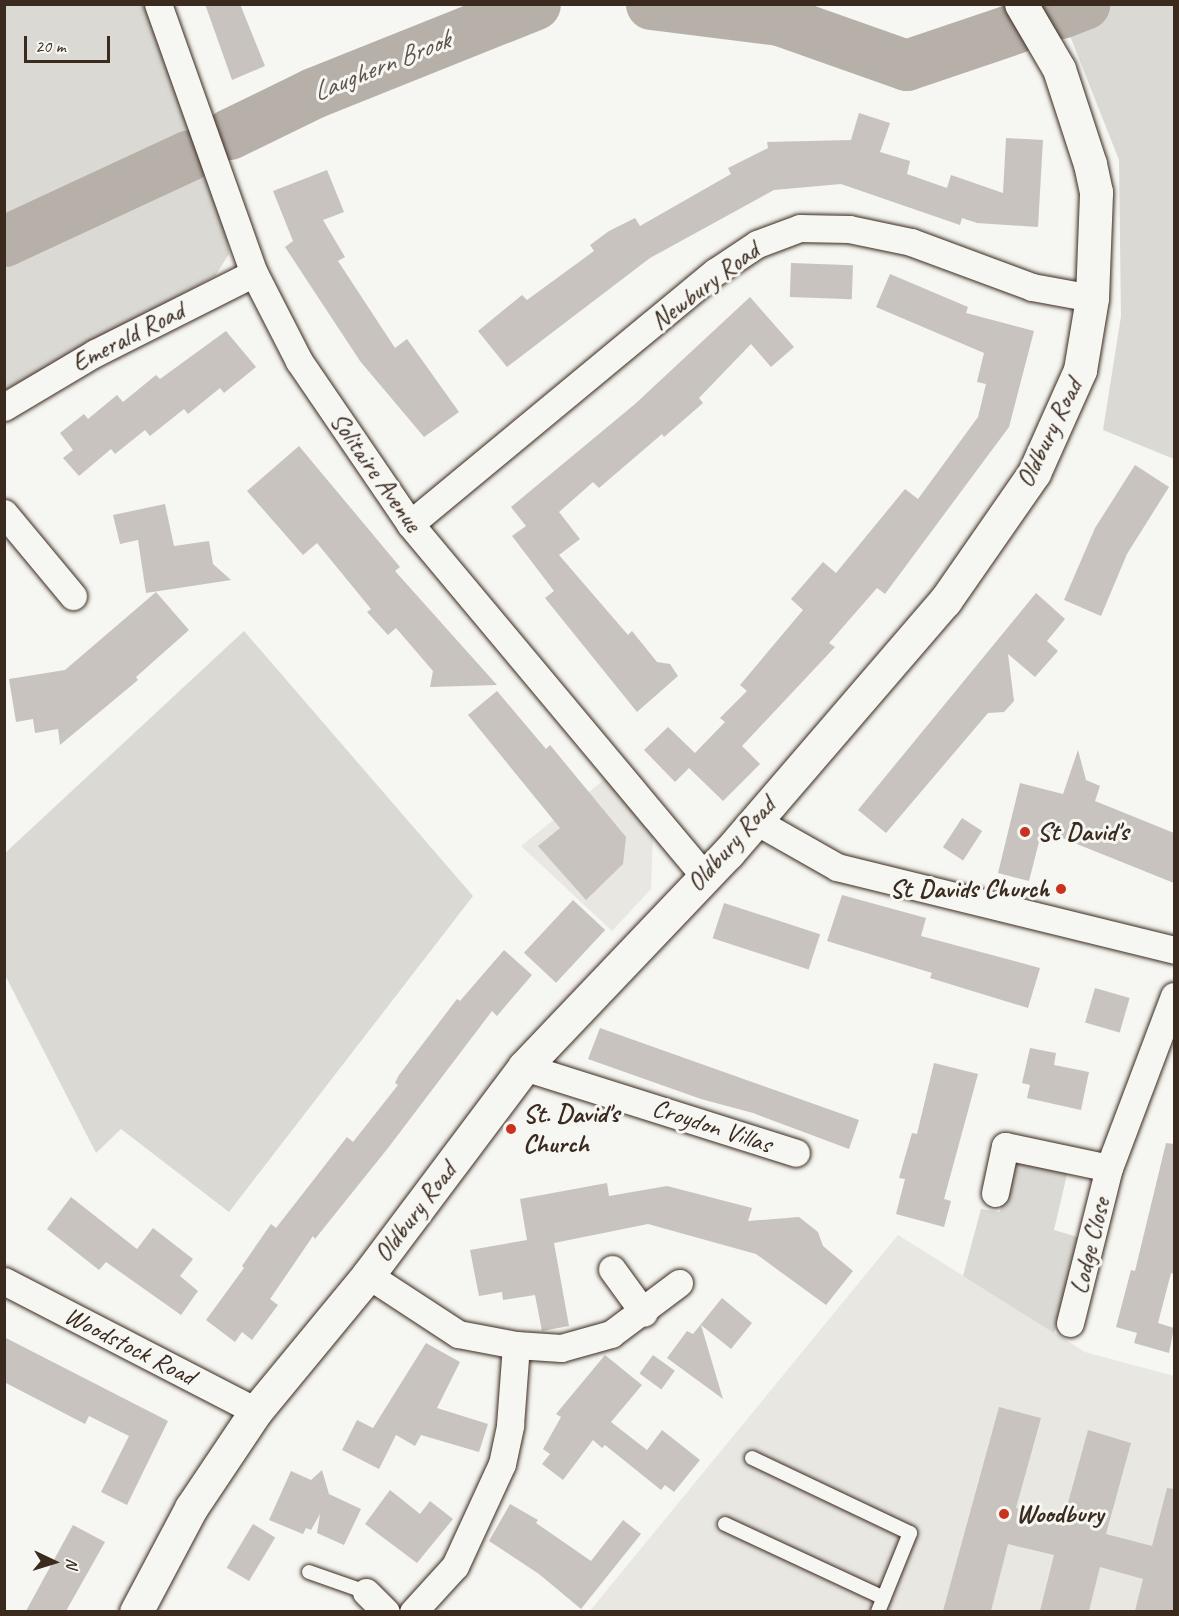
<!DOCTYPE html>
<style>
body{margin:0}
#map{position:relative;width:1179px;height:1616px;overflow:hidden;background:#f6f6f2;font-family:Caveat,sans-serif}
div>[style]{position:absolute}
.built>*{inset:0;background:#e8e7e2}
.green>*{inset:0;background:#dad9d3}
.river>*{height:51px;margin:-25.5px;padding:0 25.5px;transform-origin:25.5px;border-radius:25.5px;background:#b6b0a9}
.building>*{inset:0;background:#c8c3be;transform-origin:0 0}
.roads{filter:drop-shadow(0 0 2px #3b2a1e) drop-shadow(0 0 2px #3b2a1e)}
.lane>*{height:14px;margin:-7px;padding:0 7px;transform-origin:7px;border-radius:7px;background:#f6f6f2}
.street>*{height:27px;margin:-13.5px;padding:0 13.5px;transform-origin:13.5px;border-radius:13.5px;background:#f6f6f2}
.secondary>*{height:33px;margin:-16.5px;padding:0 16.5px;transform-origin:16.5px;border-radius:16.5px;background:#f6f6f2}
.dots>*{width:16px;height:16px;translate:-50% -50%;box-sizing:border-box;border:3px solid #f6f6f2;border-radius:50%}
span{translate:-50% -50%;white-space:nowrap;text-align:center;line-height:1.15;-webkit-text-stroke:6px #f6f6f2;paint-order:stroke}
.street-label{font-size:26px;color:#3b2a1e}
.poi-label{font-size:26px;color:#3b2a1e;font-weight:700}
.left{translate:0 -50%;text-align:left}
.right{translate:-100% -50%;text-align:right}
.water-label{font-size:27px;color:#605248;font-style:italic}
.frame{position:absolute;inset:0;border:6px solid #3b2a1e;pointer-events:none}
.north{position:absolute;left:24px;top:1532px;width:60px;height:60px;-webkit-text-stroke:4px #f6f6f2;paint-order:stroke;rotate:94deg;font-size:16px;font-weight:700;line-height:24px;text-align:center;color:#3b2a1e}
.north::after{content:'';display:block;margin:auto;width:21px;height:27px;background:#3b2a1e;clip-path:polygon(50% 0,100% 100%,50% 72%,0 100%)}
.scale{position:absolute;left:24px;top:36px;width:86px;height:27px;box-sizing:border-box;border:3px solid #3b2a1e;border-top:0;padding-left:8px;font-size:18px;line-height:21px;white-space:nowrap;color:#3b2a1e;-webkit-text-stroke:4px #f6f6f2;paint-order:stroke}
</style>
<div id="map">
<div class="built">
<i style="clip-path:polygon(605px 779px,653px 833px,651px 889px,612px 931px,521px 846px)"></i>
<i style="clip-path:polygon(898px 1235px,1085px 1352px,1174px 1376px,1174px 1611px,589px 1612px)"></i>
</div>
<div class="green">
<i style="clip-path:polygon(5px 5px,147px 5px,227px 233px,229px 254px,215px 276px,5px 390px)"></i>
<i style="clip-path:polygon(1084px 5px,1174px 5px,1174px 459px,1103px 430px,1121px 316px,1119px 160px,1061px 13px)"></i>
<i style="clip-path:polygon(244px 631px,473px 896px,229px 1212px,121px 1129px,96px 1153px,5px 975px,4px 854px)"></i>
<i style="clip-path:polygon(1020px 1159px,1068px 1170px,1054px 1230px,1081px 1238px,1054px 1333px,963px 1276px,981px 1209px,1000px 1212px,1011px 1166px)"></i>
</div>
<div class="river">
<i style="left:651px;top:4px;width:129px;rotate:7.1deg"></i>
<i style="left:779px;top:20px;width:135px;rotate:19.5deg"></i>
<i style="left:906px;top:65px;width:115px;rotate:-18.7deg"></i>
<i style="left:1061px;top:13px;width:25px;rotate:-21deg"></i>
<i style="left:229px;top:134px;width:93px;rotate:-26deg"></i>
<i style="left:313px;top:93px;width:239px;rotate:-21.8deg"></i>
<i style="left:4px;top:241px;width:204px;rotate:-24.9deg"></i>
</div>
<div class="building">
<i style="clip-path:polygon(205px 4px,240px 4px,265px 66px,232px 80px)"></i>
<i style="clip-path:polygon(859px 113px,890px 123px,880px 152px,910px 161px,907px 174px,947px 188px,951px 175px,1003px 193px,1006px 138px,1043px 140px,1038px 227px,977px 223px,962px 218px,960px 225px,841px 184px,774px 190px,650px 258px,507px 367px,478px 331px,522px 295px,527px 300px,594px 251px,590px 245px,609px 231px,635px 218px,640px 226px,731px 174px,728px 168px,768px 148px,767px 142px,851px 140px)"></i>
<i style="clip-path:polygon(327px 170px,344px 212px,323px 220px,345px 257px,338px 261px,395px 348px,407px 339px,459px 412px,424px 437px,360px 361px,285px 247px,293px 241px,273px 191px)"></i>
<i style="left:791px;top:263px;width:62px;height:34px;rotate:2deg"></i>
<i style="clip-path:polygon(890px 274px,968px 307px,966px 313px,1034px 331px,1009px 427px,885px 594px,877px 588px,829px 643px,835px 647px,742px 746px,760px 764px,723px 801px,689px 768px,675px 782px,644px 750px,668px 727px,695px 753px,725px 722px,720px 718px,747px 691px,740px 685px,803px 610px,791px 599px,823px 562px,836px 573px,905px 489px,918px 499px,978px 417px,986px 384px,977px 382px,984px 353px,876px 307px)"></i>
<i style="clip-path:polygon(750px 297px,794px 347px,771px 367px,751px 344px,699px 398px,703px 403px,664px 437px,662px 434px,599px 488px,593px 482px,559px 512px,580px 539px,559px 555px,628px 635px,632px 631px,657px 662px,670px 664px,678px 676px,637px 712px,545px 598px,554px 591px,512px 536px,526px 526px,511px 507px,635px 404px)"></i>
<i style="clip-path:polygon(226px 331px,256px 367px,224px 393px,220px 388px,188px 414px,184px 409px,150px 436px,145px 430px,115px 454px,111px 449px,79px 476px,63px 458px,73px 450px,60px 433px,84px 414px,88px 419px,117px 395px,123px 402px,156px 375px,160px 379px)"></i>
<i style="clip-path:polygon(299px 446px,400px 567px,395px 571px,497px 685px,430px 687px,433px 671px,396px 628px,388px 635px,367px 612px,371px 609px,317px 543px,303px 555px,247px 491px)"></i>
<i style="clip-path:polygon(1135px 465px,1169px 487px,1127px 554px,1101px 616px,1064px 600px,1095px 528px)"></i>
<i style="clip-path:polygon(165px 504px,174px 546px,209px 541px,213px 564px,231px 580px,146px 593px,138px 540px,120px 544px,113px 515px)"></i>
<i style="clip-path:polygon(156px 592px,189px 630px,136px 677px,138px 680px,60px 745px,58px 729px,35px 733px,33px 719px,16px 722px,9px 679px,65px 670px)"></i>
<i style="clip-path:polygon(1036px 593px,1065px 619px,1047px 641px,1058px 651px,1035px 677px,1008px 654px,1014px 701px,1004px 712px,988px 713px,886px 833px,858px 810px)"></i>
<i style="clip-path:polygon(497px 691px,546px 749px,550px 745px,626px 837px,623px 864px,586px 900px,538px 846px,560px 828px,468px 715px)"></i>
<i style="clip-path:polygon(1078px 750px,1086px 780px,1100px 786px,1095px 801px,1174px 833px,1174px 883px,1042px 830px,1029px 881px,998px 873px,1020px 783px,1063px 794px)"></i>
<i style="left:962px;top:818px;width:24px;height:35px;rotate:33deg"></i>
<i style="clip-path:polygon(842px 895px,926px 918px,921px 936px,1040px 968px,1028px 1008px,930px 978px,932px 973px,827px 941px)"></i>
<i style="left:573px;top:900px;width:44px;height:72px;rotate:43deg"></i>
<i style="left:724px;top:903px;width:101px;height:37px;rotate:18deg"></i>
<i style="clip-path:polygon(504px 950px,532px 975px,497px 1016px,492px 1011px,388px 1148px,315px 1239px,313px 1236px,270px 1299px,278px 1305px,252px 1340px,242px 1332px,235px 1342px,206px 1320px,244px 1268px,242px 1266px,271px 1224px,276px 1228px,347px 1137px,353px 1142px,398px 1085px,395px 1083px,399px 1075px,457px 999px,460px 1001px)"></i>
<i style="left:1095px;top:988px;width:36px;height:36px;rotate:16deg"></i>
<i style="clip-path:polygon(600px 1028px,859px 1120px,849px 1149px,753px 1113px,701px 1099px,588px 1059px)"></i>
<i style="clip-path:polygon(1030px 1048px,1056px 1053px,1054px 1065px,1089px 1072px,1081px 1110px,1027px 1098px,1030px 1085px,1022px 1083px)"></i>
<i style="clip-path:polygon(934px 1063px,978px 1074px,944px 1199px,951px 1201px,944px 1227px,896px 1214px,905px 1179px,899px 1178px,912px 1133px,917px 1134px)"></i>
<i style="clip-path:polygon(1166px 1143px,1174px 1144px,1174px 1274px,1171px 1273px,1158px 1323px,1174px 1328px,1169px 1353px,1134px 1343px,1137px 1333px,1116px 1327px,1131px 1270px,1135px 1271px)"></i>
<i style="clip-path:polygon(607px 1183px,609px 1196px,667px 1186px,752px 1208px,748px 1221px,799px 1217px,818px 1232px,823px 1246px,853px 1271px,826px 1305px,756px 1254px,648px 1224px,554px 1243px,569px 1326px,542px 1331px,535px 1295px,503px 1300px,502px 1292px,479px 1296px,470px 1250px,527px 1240px,520px 1199px)"></i>
<i style="clip-path:polygon(71px 1197px,137px 1249px,153px 1228px,193px 1259px,180px 1276px,198px 1291px,181px 1315px,106px 1262px,99px 1270px,47px 1229px)"></i>
<i style="clip-path:polygon(722px 1298px,752px 1323px,731px 1349px,701px 1325px,723px 1399px,667px 1358px,687px 1331px,693px 1334px)"></i>
<i style="clip-path:polygon(4px 1337px,168px 1421px,127px 1505px,101px 1492px,129px 1436px,89px 1416px,85px 1424px,4px 1382px)"></i>
<i style="clip-path:polygon(426px 1343px,460px 1362px,437px 1408px,488px 1424px,479px 1452px,421px 1435px,415px 1446px,396px 1435px,379px 1469px,342px 1450px,357px 1420px,373px 1428px)"></i>
<i style="clip-path:polygon(605px 1355px,642px 1385px,611px 1422px,647px 1450px,662px 1430px,700px 1460px,674px 1492px,665px 1485px,661px 1490px,605px 1445px,602px 1448px,593px 1440px,563px 1480px,542px 1464px,550px 1454px,543px 1449px,561px 1417px,556px 1414px)"></i>
<i style="left:653px;top:1355px;width:27px;height:23px;rotate:36deg"></i>
<i style="clip-path:polygon(999px 1407px,1041px 1418px,1016px 1508px,1063px 1521px,1088px 1430px,1131px 1443px,1106px 1534px,1152px 1546px,1167px 1488px,1174px 1489px,1174px 1611px,1135px 1611px,1143px 1579px,1100px 1567px,1089px 1611px,1040px 1611px,1054px 1555px,1008px 1544px,991px 1611px,943px 1611px)"></i>
<i style="clip-path:polygon(322px 1470px,329px 1494px,361px 1509px,344px 1545px,317px 1533px,320px 1514px,311px 1530px,306px 1528px,303px 1534px,269px 1520px,291px 1471px,311px 1480px)"></i>
<i style="clip-path:polygon(390px 1490px,420px 1514px,430px 1501px,453px 1519px,417px 1563px,365px 1524px)"></i>
<i style="clip-path:polygon(510px 1504px,538px 1520px,536px 1523px,591px 1561px,623px 1520px,641px 1534px,581px 1609px,539px 1574px,489px 1541px)"></i>
<i style="left:253px;top:1524px;width:26px;height:51px;rotate:31deg"></i>
<i style="clip-path:polygon(73px 1525px,105px 1542px,66px 1611px,26px 1611px)"></i>
</div>
<div class="roads">
<div class="lane">
<i style="left:752px;top:1458px;width:175px;rotate:25.4deg"></i>
<i style="left:910px;top:1533px;width:85px;rotate:112.1deg"></i>
<i style="left:725px;top:1524px;width:175px;rotate:25deg"></i>
<i style="left:309px;top:1572px;width:60px;rotate:19.3deg"></i>
</div>
<div class="street">
<i style="left:158px;top:4px;width:286px;rotate:70.4deg"></i>
<i style="left:254px;top:273px;width:99px;rotate:62.9deg"></i>
<i style="left:299px;top:361px;width:197px;rotate:55.7deg"></i>
<i style="left:410px;top:524px;width:458px;rotate:50.1deg"></i>
<i style="left:4px;top:407px;width:106px;rotate:-30.7deg"></i>
<i style="left:95px;top:353px;width:178px;rotate:-26.7deg"></i>
<i style="left:4px;top:513px;width:108px;rotate:50.3deg"></i>
<i style="left:410px;top:524px;width:396px;rotate:-39.6deg"></i>
<i style="left:715px;top:272px;width:50px;rotate:-33.7deg"></i>
<i style="left:757px;top:244px;width:46px;rotate:-20.4deg"></i>
<i style="left:800px;top:228px;width:49px;rotate:1.2deg"></i>
<i style="left:849px;top:229px;width:63px;rotate:11.8deg"></i>
<i style="left:911px;top:242px;width:129px;rotate:20.4deg"></i>
<i style="left:1032px;top:287px;width:61px;rotate:10.4deg"></i>
<i style="left:754px;top:820px;width:95px;rotate:29.5deg"></i>
<i style="left:837px;top:867px;width:347px;rotate:13.8deg"></i>
<i style="left:524px;top:1067px;width:285px;rotate:17.5deg"></i>
<i style="left:995px;top:1193px;width:48px;rotate:-78deg"></i>
<i style="left:1005px;top:1146px;width:106px;rotate:11.9deg"></i>
<i style="left:612px;top:1269px;width:54px;rotate:54deg"></i>
<i style="left:368px;top:1275px;width:108px;rotate:33.2deg"></i>
<i style="left:458px;top:1334px;width:59px;rotate:10.7deg"></i>
<i style="left:516px;top:1345px;width:45px;rotate:3.8deg"></i>
<i style="left:561px;top:1348px;width:52px;rotate:-15.6deg"></i>
<i style="left:611px;top:1334px;width:85px;rotate:-36.9deg"></i>
<i style="left:4px;top:1281px;width:284px;rotate:27.3deg"></i>
<i style="left:1070px;top:1323px;width:160px;rotate:-75.9deg"></i>
<i style="left:1109px;top:1168px;width:184px;rotate:-69.3deg"></i>
<i style="left:366px;top:1592px;width:28px;rotate:45deg"></i>
<i style="left:413px;top:1612px;width:62px;rotate:-47.6deg"></i>
<i style="left:455px;top:1566px;width:112px;rotate:-65.3deg"></i>
<i style="left:502px;top:1464px;width:40px;rotate:-78deg"></i>
<i style="left:510px;top:1425px;width:80px;rotate:-85.7deg"></i>
</div>
<div class="secondary">
<i style="left:136px;top:1612px;width:118px;rotate:-62.1deg"></i>
<i style="left:191px;top:1508px;width:117px;rotate:-56.2deg"></i>
<i style="left:256px;top:1411px;width:176px;rotate:-50.5deg"></i>
<i style="left:368px;top:1275px;width:260px;rotate:-53.1deg"></i>
<i style="left:524px;top:1067px;width:296px;rotate:-46.4deg"></i>
<i style="left:728px;top:853px;width:333px;rotate:-49.3deg"></i>
<i style="left:945px;top:601px;width:156px;rotate:-55.2deg"></i>
<i style="left:1034px;top:473px;width:113px;rotate:-65.9deg"></i>
<i style="left:1080px;top:370px;width:73px;rotate:-80.5deg"></i>
<i style="left:1092px;top:298px;width:106px;rotate:-87.8deg"></i>
<i style="left:1096px;top:192px;width:29px;rotate:-102deg"></i>
<i style="left:1090px;top:164px;width:100px;rotate:-108.1deg"></i>
<i style="left:1059px;top:69px;width:75px;rotate:-120.3deg"></i>
</div>
</div>
<div class="dots">
<i style="left:1025px;top:832px;background:#c8321e"></i>
<i style="left:1061px;top:889px;background:#c8321e"></i>
<i style="left:511px;top:1129px;background:#c8321e"></i>
<i style="left:1004px;top:1514px;background:#c8321e"></i>
</div>
<div class="street-label">
<span style="left:705px;top:286px;rotate:-37deg">Newbury Road</span>
<span style="left:128px;top:337px;rotate:-27deg">Emerald Road</span>
<span style="left:1049px;top:433px;rotate:-64deg">Oldbury Road</span>
<span style="left:376px;top:472px;rotate:55deg">Solitaire Avenue</span>
<span style="left:731px;top:844px;rotate:-48deg">Oldbury Road</span>
<span style="left:712px;top:1126px;rotate:18deg">Croydon Villas</span>
<span style="left:415px;top:1212px;rotate:-53deg">Oldbury Road</span>
<span style="left:1090px;top:1246px;rotate:-76deg">Lodge Close</span>
<span style="left:130px;top:1346px;rotate:27deg">Woodstock Road</span>
</div>
<div class="poi-label">
<span class="left" style="left:1037px;top:832px">St David's</span>
<span class="right" style="left:1049px;top:889px">St Davids Church</span>
<span class="left" style="left:523px;top:1129px">St. David's<br>Church</span>
<span class="left" style="left:1016px;top:1514px">Woodbury</span>
</div>
<div class="water-label">
<span style="left:381px;top:66px;rotate:-22deg">Laughern Brook</span>
</div>
<div class="frame"></div>
<div class="north">N</div>
<div class="scale">20 m</div>
</div>
